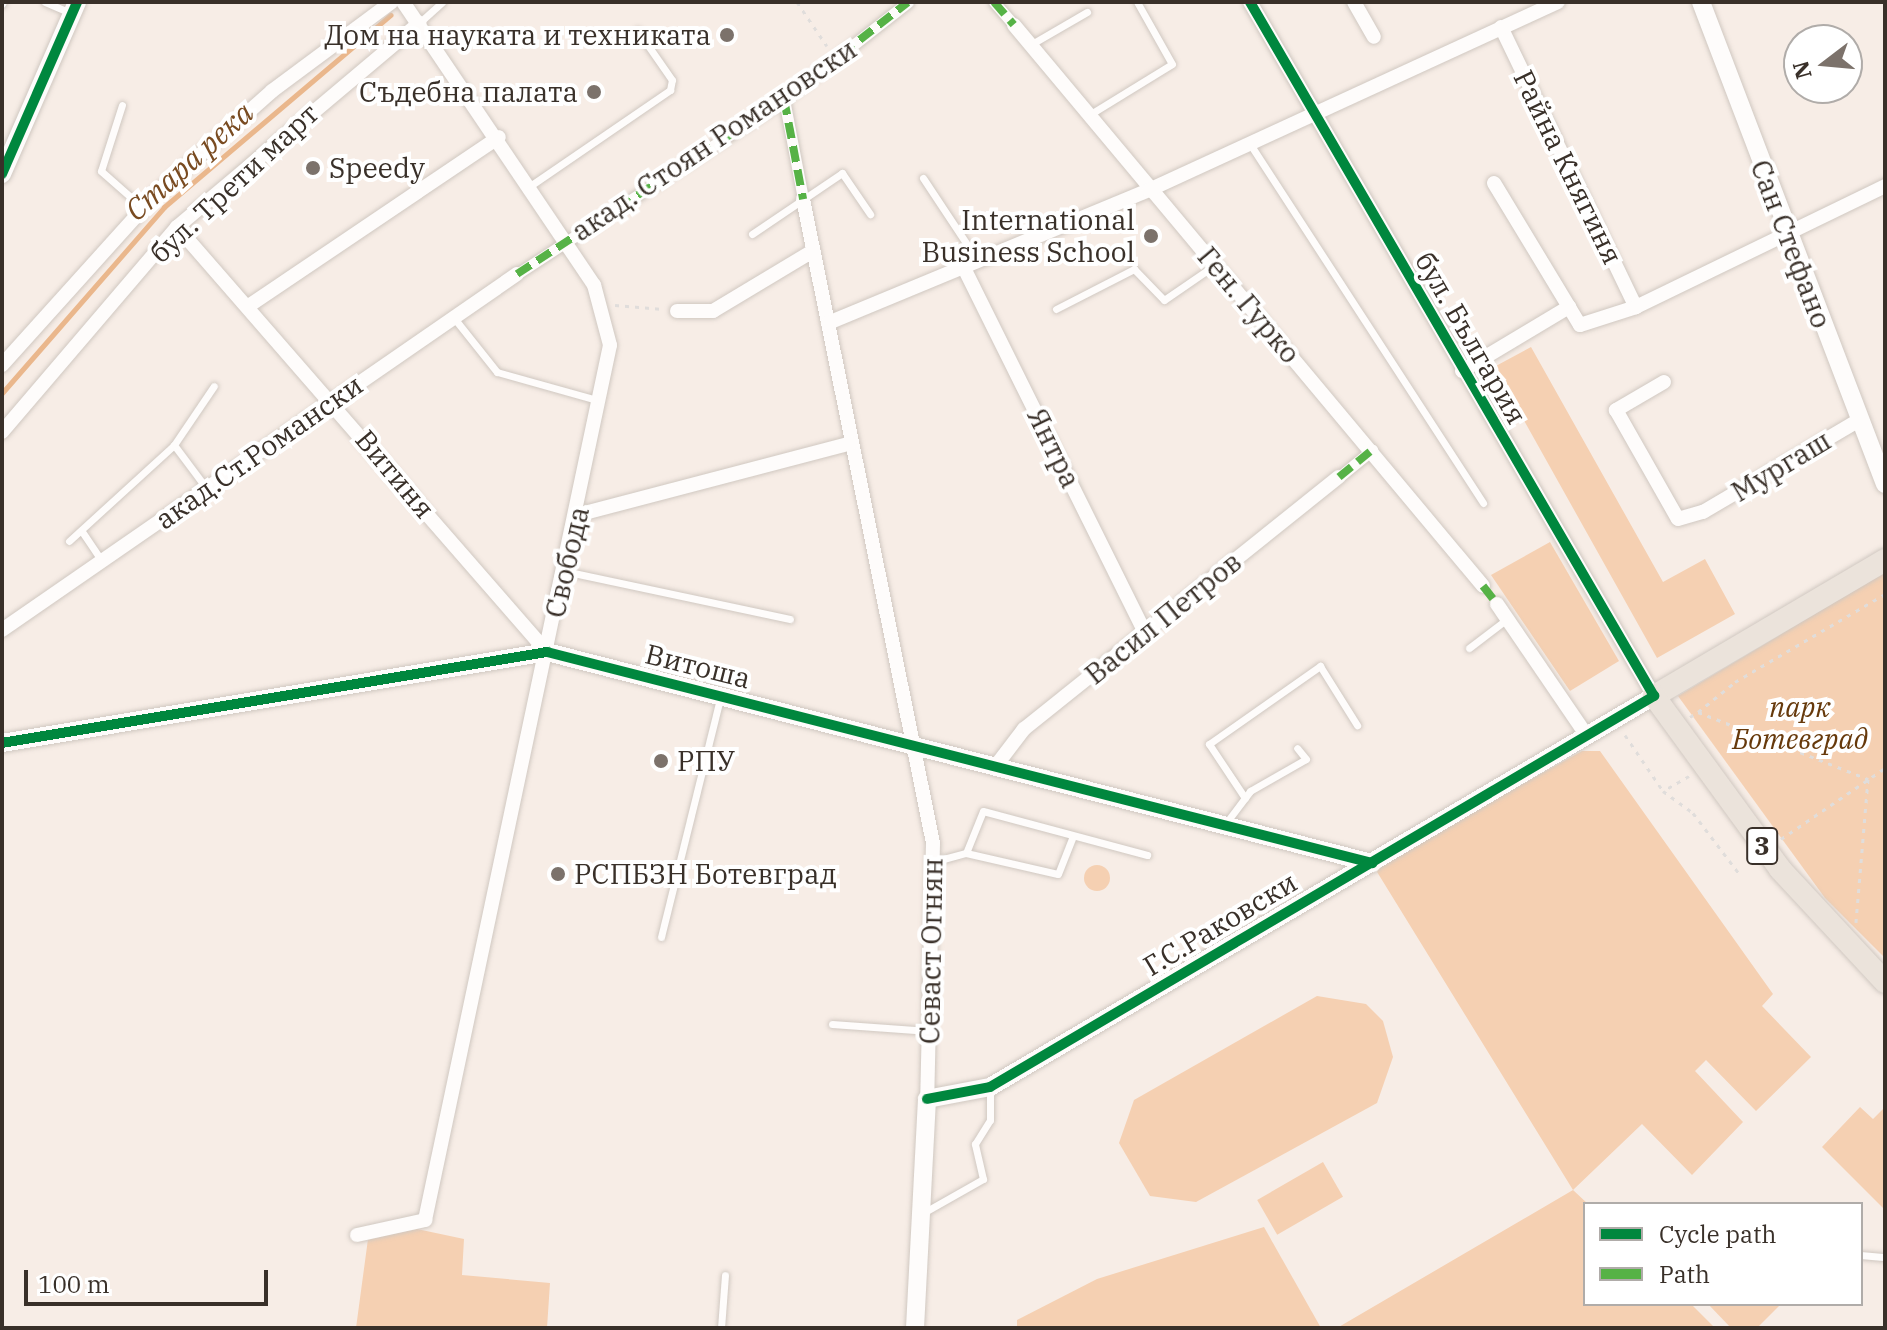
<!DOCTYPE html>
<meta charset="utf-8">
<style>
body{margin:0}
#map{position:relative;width:1887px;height:1330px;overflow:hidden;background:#f7ede6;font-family:"IBM Plex Serif",serif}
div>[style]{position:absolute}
.green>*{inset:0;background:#f5d0b2;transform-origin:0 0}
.round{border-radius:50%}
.stream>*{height:5px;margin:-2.5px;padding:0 2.5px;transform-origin:2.5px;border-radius:2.5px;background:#eab78c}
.path>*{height:3px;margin-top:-1.5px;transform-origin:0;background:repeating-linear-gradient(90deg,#e0dddb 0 4px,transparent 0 10px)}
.roads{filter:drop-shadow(0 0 2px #d0c8c1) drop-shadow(0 0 2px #d0c8c1)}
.service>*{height:7px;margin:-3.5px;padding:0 3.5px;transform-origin:3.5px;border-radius:3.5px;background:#fefcfb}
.pedestrian>*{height:11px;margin:-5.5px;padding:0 5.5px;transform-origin:5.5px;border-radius:5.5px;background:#fefcfb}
.minor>*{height:14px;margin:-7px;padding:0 7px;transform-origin:7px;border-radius:7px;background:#fefcfb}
.tertiary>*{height:18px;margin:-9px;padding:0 9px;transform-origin:9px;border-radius:9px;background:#fefcfb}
.primary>*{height:22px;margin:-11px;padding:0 11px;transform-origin:11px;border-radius:11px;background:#ebe3db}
.quiet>*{height:8px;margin-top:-4px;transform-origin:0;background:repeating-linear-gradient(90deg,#56b246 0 16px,transparent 0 24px)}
.cycleway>*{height:10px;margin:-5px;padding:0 5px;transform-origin:5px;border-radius:5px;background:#00873e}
.dots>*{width:22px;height:22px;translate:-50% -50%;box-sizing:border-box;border:4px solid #fff;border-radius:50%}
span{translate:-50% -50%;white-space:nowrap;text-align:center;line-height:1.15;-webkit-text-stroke:8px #fff;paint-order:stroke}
.shield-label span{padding:2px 6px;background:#fff;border:2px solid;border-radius:6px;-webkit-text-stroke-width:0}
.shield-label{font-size:26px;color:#393029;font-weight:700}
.poi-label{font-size:28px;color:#393029}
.right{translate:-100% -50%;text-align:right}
.left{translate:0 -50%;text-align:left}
.street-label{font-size:28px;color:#393029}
.park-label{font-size:28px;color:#66390b;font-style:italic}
.water-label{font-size:30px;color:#794b21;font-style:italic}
.frame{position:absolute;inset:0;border:4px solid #393029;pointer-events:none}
.legend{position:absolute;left:1583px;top:1202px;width:280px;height:104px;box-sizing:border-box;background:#fff;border:2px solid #b0aca9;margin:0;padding:10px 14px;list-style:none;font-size:24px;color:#393029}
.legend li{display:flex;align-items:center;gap:16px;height:40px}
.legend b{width:40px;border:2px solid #b0aca9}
.north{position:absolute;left:1783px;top:24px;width:80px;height:80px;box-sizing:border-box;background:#fff;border:2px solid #b0aca9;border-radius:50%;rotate:254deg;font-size:22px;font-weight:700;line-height:32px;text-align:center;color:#393029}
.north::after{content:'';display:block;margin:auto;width:28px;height:36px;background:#7c726b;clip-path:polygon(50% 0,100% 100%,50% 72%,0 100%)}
.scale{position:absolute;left:24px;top:1270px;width:244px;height:36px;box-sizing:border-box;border:4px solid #393029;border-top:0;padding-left:10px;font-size:24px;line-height:28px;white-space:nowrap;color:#393029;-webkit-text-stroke:6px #fff;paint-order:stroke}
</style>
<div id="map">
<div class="green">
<i style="clip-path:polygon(1531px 347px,1663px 582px,1705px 559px,1735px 614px,1657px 658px,1494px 367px)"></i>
<i style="clip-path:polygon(1550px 542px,1619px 661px,1570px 691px,1491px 575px)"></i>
<i style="clip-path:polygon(1885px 572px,1885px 958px,1825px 898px,1678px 696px)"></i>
<i style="clip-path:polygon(1582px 751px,1600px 751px,1773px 994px,1762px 1006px,1811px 1057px,1756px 1111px,1706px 1060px,1695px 1071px,1743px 1122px,1692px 1175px,1642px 1124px,1573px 1190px,1588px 1204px,1585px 1304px,1691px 1304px,1715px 1328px,1337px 1328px,1573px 1190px,1374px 867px)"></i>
<i class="round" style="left:1084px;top:865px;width:26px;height:26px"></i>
<i style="clip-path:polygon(1317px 996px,1366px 1004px,1383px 1021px,1393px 1057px,1377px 1103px,1196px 1202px,1150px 1196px,1119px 1143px,1134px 1100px)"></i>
<i style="clip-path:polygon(1860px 1107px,1873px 1119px,1885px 1107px,1885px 1210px,1822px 1147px)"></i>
<i style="left:1323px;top:1162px;width:40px;height:76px;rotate:60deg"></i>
<i style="clip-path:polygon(1264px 1227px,1321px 1328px,1017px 1328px,1017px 1320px,1097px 1279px)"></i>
<i style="clip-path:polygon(417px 1229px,464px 1239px,462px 1275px,550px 1283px,547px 1328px,356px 1328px,368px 1239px)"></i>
<i style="clip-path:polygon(1708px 1304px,1781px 1304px,1757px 1328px,1731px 1328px)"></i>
</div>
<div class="stream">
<i style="left:2px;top:393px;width:247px;rotate:-48.9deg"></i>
<i style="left:164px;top:207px;width:297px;rotate:-40.3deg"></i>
</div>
<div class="path">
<i style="left:797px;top:2px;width:53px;rotate:55.7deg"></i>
<i style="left:615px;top:305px;width:48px;rotate:4.8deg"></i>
<i style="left:1698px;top:712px;width:48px;rotate:-39deg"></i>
<i style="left:1735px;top:682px;width:174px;rotate:-30.4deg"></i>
<i style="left:1690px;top:717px;width:9px;rotate:-32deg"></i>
<i style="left:1698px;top:712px;width:183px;rotate:21.5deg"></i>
<i style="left:1868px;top:779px;width:144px;rotate:94.8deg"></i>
<i style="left:1625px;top:735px;width:68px;rotate:55.8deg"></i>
<i style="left:1689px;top:776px;width:30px;rotate:150deg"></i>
<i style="left:1663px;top:791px;width:37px;rotate:36deg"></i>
<i style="left:1693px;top:813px;width:79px;rotate:52.7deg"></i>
<i style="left:1781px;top:839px;width:126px;rotate:-34.3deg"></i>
</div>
<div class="roads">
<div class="service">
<i style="left:45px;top:2px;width:26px;rotate:23deg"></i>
<i style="left:2px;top:4px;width:2px;rotate:-63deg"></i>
<i style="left:419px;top:23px;width:31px;rotate:-42deg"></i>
<i style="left:1030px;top:45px;width:66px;rotate:-30.1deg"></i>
<i style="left:122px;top:105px;width:69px;rotate:107.7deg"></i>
<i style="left:101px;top:171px;width:55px;rotate:41.3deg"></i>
<i style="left:1089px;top:115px;width:97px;rotate:-31.6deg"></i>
<i style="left:1172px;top:64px;width:71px;rotate:-119.4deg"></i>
<i style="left:1250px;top:144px;width:428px;rotate:57deg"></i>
<i style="left:923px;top:178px;width:96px;rotate:56.5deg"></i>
<i style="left:530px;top:186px;width:170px;rotate:-34.4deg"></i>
<i style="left:670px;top:90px;width:10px;rotate:-79deg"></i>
<i style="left:672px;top:80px;width:60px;rotate:-124.8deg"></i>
<i style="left:752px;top:234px;width:109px;rotate:-34.1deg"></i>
<i style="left:842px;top:173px;width:50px;rotate:55.7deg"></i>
<i style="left:1056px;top:309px;width:88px;rotate:-27.1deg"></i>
<i style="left:1134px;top:269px;width:43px;rotate:45.9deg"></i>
<i style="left:1164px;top:300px;width:62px;rotate:-34.5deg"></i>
<i style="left:454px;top:318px;width:69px;rotate:51.5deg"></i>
<i style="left:497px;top:372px;width:107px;rotate:15.7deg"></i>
<i style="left:174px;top:445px;width:55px;rotate:53.1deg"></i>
<i style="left:83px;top:533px;width:34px;rotate:56deg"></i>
<i style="left:69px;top:541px;width:142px;rotate:-42.4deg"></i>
<i style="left:174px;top:445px;width:71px;rotate:-55.9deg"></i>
<i style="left:564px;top:571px;width:231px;rotate:12deg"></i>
<i style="left:1469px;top:648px;width:48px;rotate:-37.3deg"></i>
<i style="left:1245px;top:798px;width:65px;rotate:-123.7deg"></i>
<i style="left:1209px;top:744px;width:136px;rotate:-35.1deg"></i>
<i style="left:1320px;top:666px;width:70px;rotate:57.9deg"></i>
<i style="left:1226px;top:823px;width:40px;rotate:-53deg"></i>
<i style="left:1250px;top:791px;width:64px;rotate:-29.7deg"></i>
<i style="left:1306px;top:759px;width:14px;rotate:-129deg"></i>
<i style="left:966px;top:853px;width:45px;rotate:-68deg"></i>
<i style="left:983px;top:811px;width:170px;rotate:15deg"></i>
<i style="left:936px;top:861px;width:31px;rotate:-15deg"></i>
<i style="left:966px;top:853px;width:94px;rotate:12.9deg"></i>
<i style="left:1058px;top:874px;width:41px;rotate:-68.5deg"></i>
<i style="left:661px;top:937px;width:245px;rotate:-76.1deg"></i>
<i style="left:832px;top:1024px;width:97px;rotate:4.1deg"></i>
<i style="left:923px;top:1213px;width:69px;rotate:-29.5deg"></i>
<i style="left:983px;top:1179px;width:36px;rotate:-103deg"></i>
<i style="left:975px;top:1144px;width:28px;rotate:-58deg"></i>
<i style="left:990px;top:1120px;width:30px;rotate:-90deg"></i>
<i style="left:1861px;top:1255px;width:24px;rotate:5deg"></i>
<i style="left:721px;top:1328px;width:53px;rotate:-85.7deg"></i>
</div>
<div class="pedestrian">
<i style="left:994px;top:2px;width:30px;rotate:49deg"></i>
<i style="left:784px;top:99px;width:102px;rotate:79.2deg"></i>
<i style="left:517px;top:274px;width:319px;rotate:-33.2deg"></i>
<i style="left:784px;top:99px;width:157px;rotate:-38deg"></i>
<i style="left:1339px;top:477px;width:43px;rotate:-39.3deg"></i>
</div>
<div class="minor">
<i style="left:1250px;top:2px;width:803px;rotate:59.79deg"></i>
<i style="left:1354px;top:2px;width:40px;rotate:60.3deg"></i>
<i style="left:1014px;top:25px;width:731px;rotate:50.1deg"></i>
<i style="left:1501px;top:27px;width:311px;rotate:64.3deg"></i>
<i style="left:1494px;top:183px;width:145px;rotate:58.8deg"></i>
<i style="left:803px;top:199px;width:657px;rotate:78.59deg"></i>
<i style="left:933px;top:843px;width:256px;rotate:91.3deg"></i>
<i style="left:177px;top:227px;width:563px;rotate:48.96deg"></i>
<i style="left:962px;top:264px;width:411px;rotate:63.6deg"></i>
<i style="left:250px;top:305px;width:300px;rotate:-34deg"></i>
<i style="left:677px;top:311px;width:36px"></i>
<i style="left:713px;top:311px;width:117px;rotate:-31deg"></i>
<i style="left:828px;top:323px;width:347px;rotate:-22.5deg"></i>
<i style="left:1149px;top:190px;width:450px;rotate:-24.7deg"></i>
<i style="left:2px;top:365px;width:230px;rotate:-48deg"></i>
<i style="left:156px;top:194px;width:155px;rotate:-41.6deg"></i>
<i style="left:272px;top:91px;width:149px;rotate:-36.6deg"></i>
<i style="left:1462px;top:371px;width:125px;rotate:-30.9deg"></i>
<i style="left:1569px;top:307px;width:21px;rotate:59deg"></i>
<i style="left:1580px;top:325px;width:59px;rotate:-17.8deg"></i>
<i style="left:1636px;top:307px;width:277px;rotate:-25.9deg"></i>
<i style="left:1664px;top:382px;width:56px;rotate:149.7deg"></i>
<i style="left:1616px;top:410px;width:125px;rotate:60.4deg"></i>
<i style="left:1678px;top:519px;width:26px;rotate:-16deg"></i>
<i style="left:1703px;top:512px;width:181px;rotate:-30.5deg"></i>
<i style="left:2px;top:432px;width:270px;rotate:-49.5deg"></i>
<i style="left:177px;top:227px;width:317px;rotate:-40.1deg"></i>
<i style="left:577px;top:515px;width:284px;rotate:-14.7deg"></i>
<i style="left:1497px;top:604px;width:160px;rotate:55.7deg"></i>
<i style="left:2px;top:630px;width:626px;rotate:-34.65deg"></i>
<i style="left:995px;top:767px;width:48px;rotate:-52.7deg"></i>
<i style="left:1024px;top:729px;width:403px;rotate:-38.7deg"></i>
<i style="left:357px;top:1235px;width:70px;rotate:-12.4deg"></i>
<i style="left:425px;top:1220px;width:894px;rotate:-78.06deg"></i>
<i style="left:610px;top:345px;width:62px;rotate:-104.9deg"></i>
<i style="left:594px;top:285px;width:341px;rotate:-124deg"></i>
</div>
<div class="tertiary">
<i style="left:1701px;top:2px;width:516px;rotate:69.11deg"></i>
<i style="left:2px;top:174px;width:188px;rotate:-66.4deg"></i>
<i style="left:2px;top:743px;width:553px;rotate:-9.48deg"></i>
<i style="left:547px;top:652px;width:852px;rotate:14.35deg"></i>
<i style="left:915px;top:1328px;width:229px;rotate:-87deg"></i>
<i style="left:927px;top:1099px;width:64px;rotate:-10.8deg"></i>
<i style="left:990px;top:1087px;width:771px;rotate:-30.49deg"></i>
</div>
<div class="primary">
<i style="left:1885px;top:560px;width:268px;rotate:149.5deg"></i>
<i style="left:1654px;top:696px;width:214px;rotate:53.9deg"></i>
<i style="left:1780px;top:869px;width:154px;rotate:47.1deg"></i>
</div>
</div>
<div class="quiet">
<i style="left:994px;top:2px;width:30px;rotate:49deg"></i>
<i style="left:784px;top:99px;width:102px;rotate:79.2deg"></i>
<i style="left:517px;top:274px;width:319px;rotate:-33.2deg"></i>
<i style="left:784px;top:99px;width:157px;rotate:-38deg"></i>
<i style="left:1339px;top:477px;width:43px;rotate:-39.3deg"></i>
<i style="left:1483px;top:586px;width:23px;rotate:52deg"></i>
</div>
<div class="cycleway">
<i style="left:2px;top:174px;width:188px;rotate:-66.4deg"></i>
<i style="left:2px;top:743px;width:553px;rotate:-9.48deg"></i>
<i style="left:547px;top:652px;width:852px;rotate:14.35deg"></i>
<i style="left:927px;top:1099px;width:64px;rotate:-10.8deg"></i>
<i style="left:990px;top:1087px;width:771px;rotate:-30.49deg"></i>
<i style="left:1654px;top:696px;width:803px;rotate:-120.21deg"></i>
</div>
<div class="dots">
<i style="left:727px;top:35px;background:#7c726b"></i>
<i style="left:594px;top:92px;background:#7c726b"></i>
<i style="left:313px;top:168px;background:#7c726b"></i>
<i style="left:1151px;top:236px;background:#7c726b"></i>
<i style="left:661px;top:761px;background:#7c726b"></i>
<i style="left:558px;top:874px;background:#7c726b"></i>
</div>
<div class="shield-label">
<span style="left:1762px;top:846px">3</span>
</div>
<div class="poi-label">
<span class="right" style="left:711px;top:35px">Дом на науката и техниката</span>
<span class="right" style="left:578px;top:92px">Съдебна палата</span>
<span class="left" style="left:329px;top:168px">Speedy</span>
<span class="right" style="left:1135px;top:236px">International<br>Business School</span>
<span class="left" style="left:677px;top:761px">РПУ</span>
<span class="left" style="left:574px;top:874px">РСПБЗН Ботевград</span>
</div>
<div class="street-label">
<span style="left:714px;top:140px;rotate:-34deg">акад. Стоян Романовски</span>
<span style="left:1568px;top:167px;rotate:64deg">Райна Княгиня</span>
<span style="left:234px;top:183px;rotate:-43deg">бул. Трети март</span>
<span style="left:1791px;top:244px;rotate:69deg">Сан Стефано</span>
<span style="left:1249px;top:305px;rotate:50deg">Ген. Гурко</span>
<span style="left:1471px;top:338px;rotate:60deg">бул. България</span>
<span style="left:1054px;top:448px;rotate:64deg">Янтра</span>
<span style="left:259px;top:452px;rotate:-35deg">акад.Ст.Романски</span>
<span style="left:1781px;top:466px;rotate:-31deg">Мургаш</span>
<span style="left:395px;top:474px;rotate:50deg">Витиня</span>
<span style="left:567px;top:562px;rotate:-77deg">Свобода</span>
<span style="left:1163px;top:618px;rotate:-39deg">Васил Петров</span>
<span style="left:698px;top:666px;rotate:14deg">Витоша</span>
<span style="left:1220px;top:924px;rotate:-31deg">Г.С.Раковски</span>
<span style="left:931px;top:951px;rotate:-89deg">Севаст Огнян</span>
</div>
<div class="park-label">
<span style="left:1800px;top:723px">парк<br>Ботевград</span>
</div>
<div class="water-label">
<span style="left:189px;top:161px;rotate:-42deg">Стара река</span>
</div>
<div class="frame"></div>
<ul class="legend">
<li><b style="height:10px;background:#00873e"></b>Cycle path</li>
<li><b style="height:10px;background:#56b246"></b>Path</li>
</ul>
<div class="north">N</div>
<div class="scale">100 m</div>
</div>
